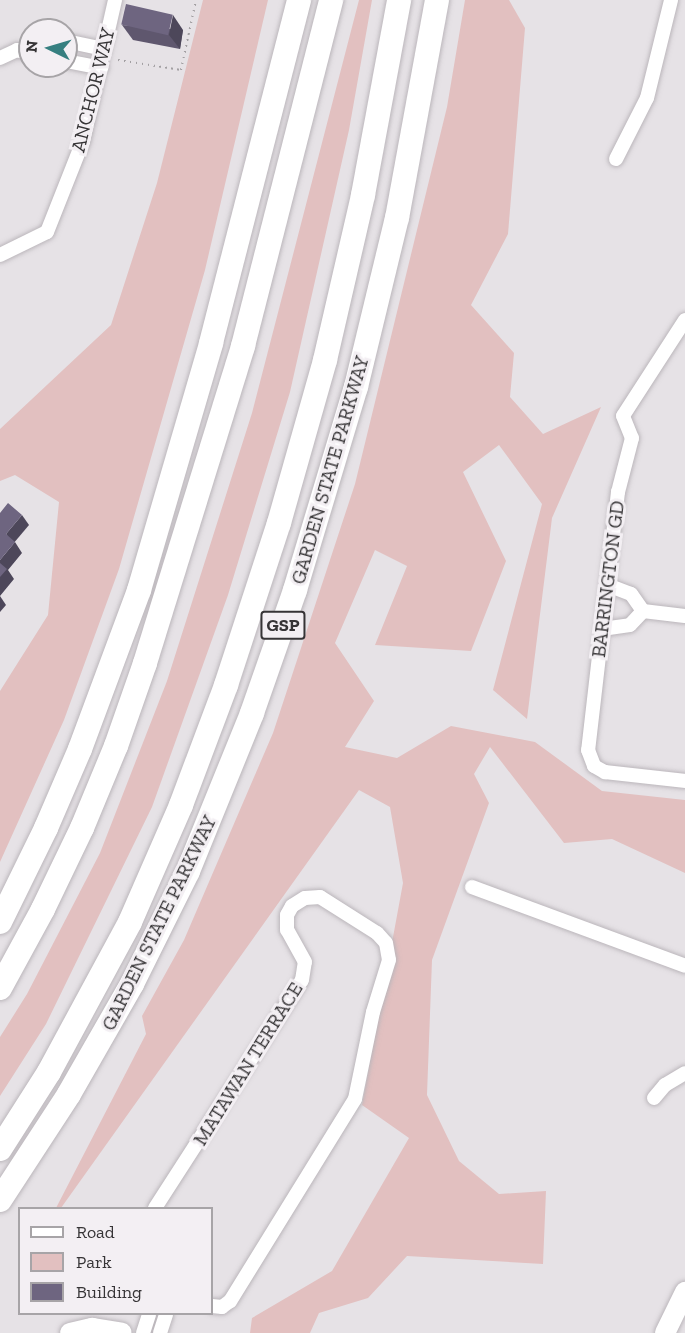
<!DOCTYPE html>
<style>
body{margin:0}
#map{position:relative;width:685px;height:1333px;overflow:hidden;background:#e6e2e6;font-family:"Zilla Slab",serif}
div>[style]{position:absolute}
.green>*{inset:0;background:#e2c0c0}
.path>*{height:2px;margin-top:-1px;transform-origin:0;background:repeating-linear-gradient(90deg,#a29fa2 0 1.5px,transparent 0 6px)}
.roads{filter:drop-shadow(0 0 2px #bbb6bb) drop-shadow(0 0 2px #bbb6bb)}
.street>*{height:14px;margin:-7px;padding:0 7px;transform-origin:7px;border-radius:7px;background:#fff}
.secondary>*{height:20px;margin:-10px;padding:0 10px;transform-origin:10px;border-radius:10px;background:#fff}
.highway>*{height:24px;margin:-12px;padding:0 12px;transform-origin:12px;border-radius:12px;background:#fff}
.wall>*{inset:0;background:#5f576e}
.shaded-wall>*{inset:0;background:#4d475a}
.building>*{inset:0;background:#6e6580;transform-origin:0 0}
span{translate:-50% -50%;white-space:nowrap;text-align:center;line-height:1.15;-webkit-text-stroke:6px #f3eff3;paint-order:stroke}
.shield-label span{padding:2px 4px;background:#f3eff3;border:2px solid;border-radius:4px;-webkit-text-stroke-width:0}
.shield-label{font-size:18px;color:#363436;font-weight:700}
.street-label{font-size:20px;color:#363436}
.legend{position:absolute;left:18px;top:1207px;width:195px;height:108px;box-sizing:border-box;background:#f3eff3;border:2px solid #a7a4a7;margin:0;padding:8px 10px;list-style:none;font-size:18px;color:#363436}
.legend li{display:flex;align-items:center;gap:12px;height:30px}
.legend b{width:30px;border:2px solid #a7a4a7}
.north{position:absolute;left:18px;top:18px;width:60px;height:60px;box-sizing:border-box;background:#f3eff3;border:2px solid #a7a4a7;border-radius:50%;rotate:275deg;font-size:16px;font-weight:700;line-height:24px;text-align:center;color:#363436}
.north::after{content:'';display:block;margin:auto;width:21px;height:27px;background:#367f80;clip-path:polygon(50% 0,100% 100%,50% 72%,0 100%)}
</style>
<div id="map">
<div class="green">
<i style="clip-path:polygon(203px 0,268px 0,205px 270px,119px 569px,64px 720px,0 862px,0 691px,48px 615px,59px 502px,15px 475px,0 481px,0 429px,111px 325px,157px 183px)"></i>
<i style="clip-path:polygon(359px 0,372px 0,349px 130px,290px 392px,228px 595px,152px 807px,46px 1024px,0 1096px,0 1037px,27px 994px,100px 853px,167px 681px,252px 413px)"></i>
<i style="clip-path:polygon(465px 0,509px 0,525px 28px,508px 234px,471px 305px,514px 353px,510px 397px,543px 434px,601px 407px,552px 518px,527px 719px,493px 690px,542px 504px,499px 445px,463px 472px,506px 561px,471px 651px,375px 645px,407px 566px,375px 550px,335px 643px,374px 701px,345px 747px,397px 758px,451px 726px,535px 742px,602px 791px,685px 800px,685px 873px,612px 839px,564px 843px,490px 747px,474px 774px,489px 803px,432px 960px,427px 1095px,459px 1161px,499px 1194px,546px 1191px,543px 1264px,407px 1256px,368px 1298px,319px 1313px,310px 1333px,250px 1333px,252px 1318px,332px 1271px,409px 1138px,362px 1105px,403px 883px,390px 807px,359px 790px,61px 1208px,56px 1208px,146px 1034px,142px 1016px,184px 940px,273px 733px,355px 484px,447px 107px)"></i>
</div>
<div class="path">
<i style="left:118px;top:60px;width:64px;rotate:9deg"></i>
<i style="left:181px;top:70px;width:72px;rotate:-77.9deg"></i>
</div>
<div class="roads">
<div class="street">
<i style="left:66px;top:41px;width:39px;rotate:12deg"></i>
<i style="left:0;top:58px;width:19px;rotate:-25deg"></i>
<i style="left:17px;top:50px;width:14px;rotate:17deg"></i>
<i style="left:66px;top:61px;width:36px;rotate:11deg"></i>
<i style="left:616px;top:159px;width:68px;rotate:-63.1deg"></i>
<i style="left:647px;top:98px;width:101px;rotate:-76.2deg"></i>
<i style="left:0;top:255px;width:52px;rotate:-26.1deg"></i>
<i style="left:47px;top:232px;width:98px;rotate:-68.4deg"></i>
<i style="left:83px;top:141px;width:145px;rotate:-77.2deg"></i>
<i style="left:685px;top:320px;width:114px;rotate:122.9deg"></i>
<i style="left:623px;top:416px;width:24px;rotate:68deg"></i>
<i style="left:632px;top:438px;width:56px;rotate:104.5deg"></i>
<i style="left:618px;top:492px;width:260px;rotate:96.6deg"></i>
<i style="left:588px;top:750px;width:17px;rotate:69deg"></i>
<i style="left:594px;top:766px;width:13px;rotate:29deg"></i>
<i style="left:605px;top:772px;width:81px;rotate:6.4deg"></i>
<i style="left:643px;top:611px;width:42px;rotate:6.8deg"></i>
<i style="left:602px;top:629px;width:28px;rotate:-8deg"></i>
<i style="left:630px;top:625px;width:19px;rotate:-47deg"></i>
<i style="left:643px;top:611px;width:21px;rotate:-125deg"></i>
<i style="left:631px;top:594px;width:26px;rotate:-159deg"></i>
<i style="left:472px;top:887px;width:227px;rotate:20.3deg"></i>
<i style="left:654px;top:1098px;width:17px;rotate:-50deg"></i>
<i style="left:665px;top:1085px;width:23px;rotate:-31deg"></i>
<i style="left:155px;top:1208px;width:271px;rotate:-57.2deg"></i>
<i style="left:302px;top:980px;width:18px;rotate:-81deg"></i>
<i style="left:305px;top:962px;width:37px;rotate:-119deg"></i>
<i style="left:287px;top:930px;width:15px;rotate:-90deg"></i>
<i style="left:287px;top:915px;width:10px;rotate:-61deg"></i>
<i style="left:292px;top:906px;width:15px;rotate:-32deg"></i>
<i style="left:305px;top:898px;width:15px;rotate:-4deg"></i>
<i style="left:320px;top:897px;width:67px;rotate:32.3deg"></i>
<i style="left:377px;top:933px;width:13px;rotate:48deg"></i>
<i style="left:386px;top:943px;width:17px;rotate:80deg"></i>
<i style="left:389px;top:960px;width:54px;rotate:107.1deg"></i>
<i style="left:373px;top:1012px;width:89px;rotate:101.7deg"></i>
<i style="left:355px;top:1099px;width:238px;rotate:121.7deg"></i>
<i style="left:230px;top:1301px;width:10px;rotate:143deg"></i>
<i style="left:222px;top:1307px;width:10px;rotate:-174deg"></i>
<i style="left:143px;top:1333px;width:20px;rotate:-72deg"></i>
<i style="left:160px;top:1333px;width:20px;rotate:-72deg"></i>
</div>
<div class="secondary">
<i style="left:70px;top:1333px;width:23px;rotate:-13deg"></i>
<i style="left:92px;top:1328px;width:30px;rotate:9deg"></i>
<i style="left:665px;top:1333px;width:46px;rotate:-64deg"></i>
</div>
<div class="highway">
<i style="left:0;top:922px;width:105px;rotate:-63.9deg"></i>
<i style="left:46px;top:828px;width:86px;rotate:-66.7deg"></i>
<i style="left:80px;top:749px;width:170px;rotate:-69.6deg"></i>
<i style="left:139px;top:590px;width:257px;rotate:-73.7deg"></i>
<i style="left:211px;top:343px;width:354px;rotate:-75.6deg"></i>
<i style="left:0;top:988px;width:90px;rotate:-61.4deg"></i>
<i style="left:43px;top:909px;width:90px;rotate:-64.3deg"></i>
<i style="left:82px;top:828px;width:89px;rotate:-67.5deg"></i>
<i style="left:116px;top:746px;width:88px;rotate:-70.7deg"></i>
<i style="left:145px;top:663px;width:332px;rotate:-72.8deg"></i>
<i style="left:243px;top:346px;width:357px;rotate:-75.7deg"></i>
<i style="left:0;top:1149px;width:91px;rotate:-57.5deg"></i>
<i style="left:49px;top:1072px;width:170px;rotate:-61.6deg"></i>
<i style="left:130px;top:922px;width:128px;rotate:-66.4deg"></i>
<i style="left:181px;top:805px;width:128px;rotate:-69.4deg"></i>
<i style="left:226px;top:685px;width:170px;rotate:-71.9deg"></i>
<i style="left:279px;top:523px;width:169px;rotate:-74.2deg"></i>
<i style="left:325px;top:360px;width:169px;rotate:-77deg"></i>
<i style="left:363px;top:195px;width:198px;rotate:-79.5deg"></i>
<i style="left:0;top:1200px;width:126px;rotate:-56.9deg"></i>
<i style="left:69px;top:1094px;width:127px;rotate:-60.2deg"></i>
<i style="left:132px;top:984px;width:126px;rotate:-63.6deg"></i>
<i style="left:188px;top:871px;width:170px;rotate:-67.9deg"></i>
<i style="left:252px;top:713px;width:130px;rotate:-70.7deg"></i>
<i style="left:295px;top:590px;width:212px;rotate:-73.3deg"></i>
<i style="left:356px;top:387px;width:174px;rotate:-76.4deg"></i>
<i style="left:397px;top:218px;width:222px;rotate:-79.6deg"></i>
</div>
</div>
<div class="wall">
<i style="clip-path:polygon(122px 25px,183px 30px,180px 49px,133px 40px)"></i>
</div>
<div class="shaded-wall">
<i style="clip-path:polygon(173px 15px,183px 30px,180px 49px,169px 35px)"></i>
<i style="clip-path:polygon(22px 515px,29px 525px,13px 544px,6px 534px)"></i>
<i style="clip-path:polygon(15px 542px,22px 553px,8px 570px,14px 579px,0 596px,0 560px)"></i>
<i style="clip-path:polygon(0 596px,6px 605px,0 612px)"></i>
</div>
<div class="building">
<i style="left:126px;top:4px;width:48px;height:21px;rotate:13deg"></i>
<i style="clip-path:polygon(8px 503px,22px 515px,6px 534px,15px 542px,0 560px,0 513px)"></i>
<i style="clip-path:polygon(0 563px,7px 569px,0 577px)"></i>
</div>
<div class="shield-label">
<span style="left:283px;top:625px">GSP</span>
</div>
<div class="street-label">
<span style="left:93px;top:90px;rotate:-76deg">ANCHOR WAY</span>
<span style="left:330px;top:470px;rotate:-74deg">GARDEN STATE PARKWAY</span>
<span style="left:608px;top:579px;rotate:-83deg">BARRINGTON GD</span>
<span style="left:159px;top:923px;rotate:-64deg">GARDEN STATE PARKWAY</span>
<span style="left:248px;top:1064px;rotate:-58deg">MATAWAN TERRACE</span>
</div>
<ul class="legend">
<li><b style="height:8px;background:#fff"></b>Road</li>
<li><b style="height:16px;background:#e2c0c0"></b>Park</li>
<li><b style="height:16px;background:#6e6580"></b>Building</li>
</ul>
<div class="north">N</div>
</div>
